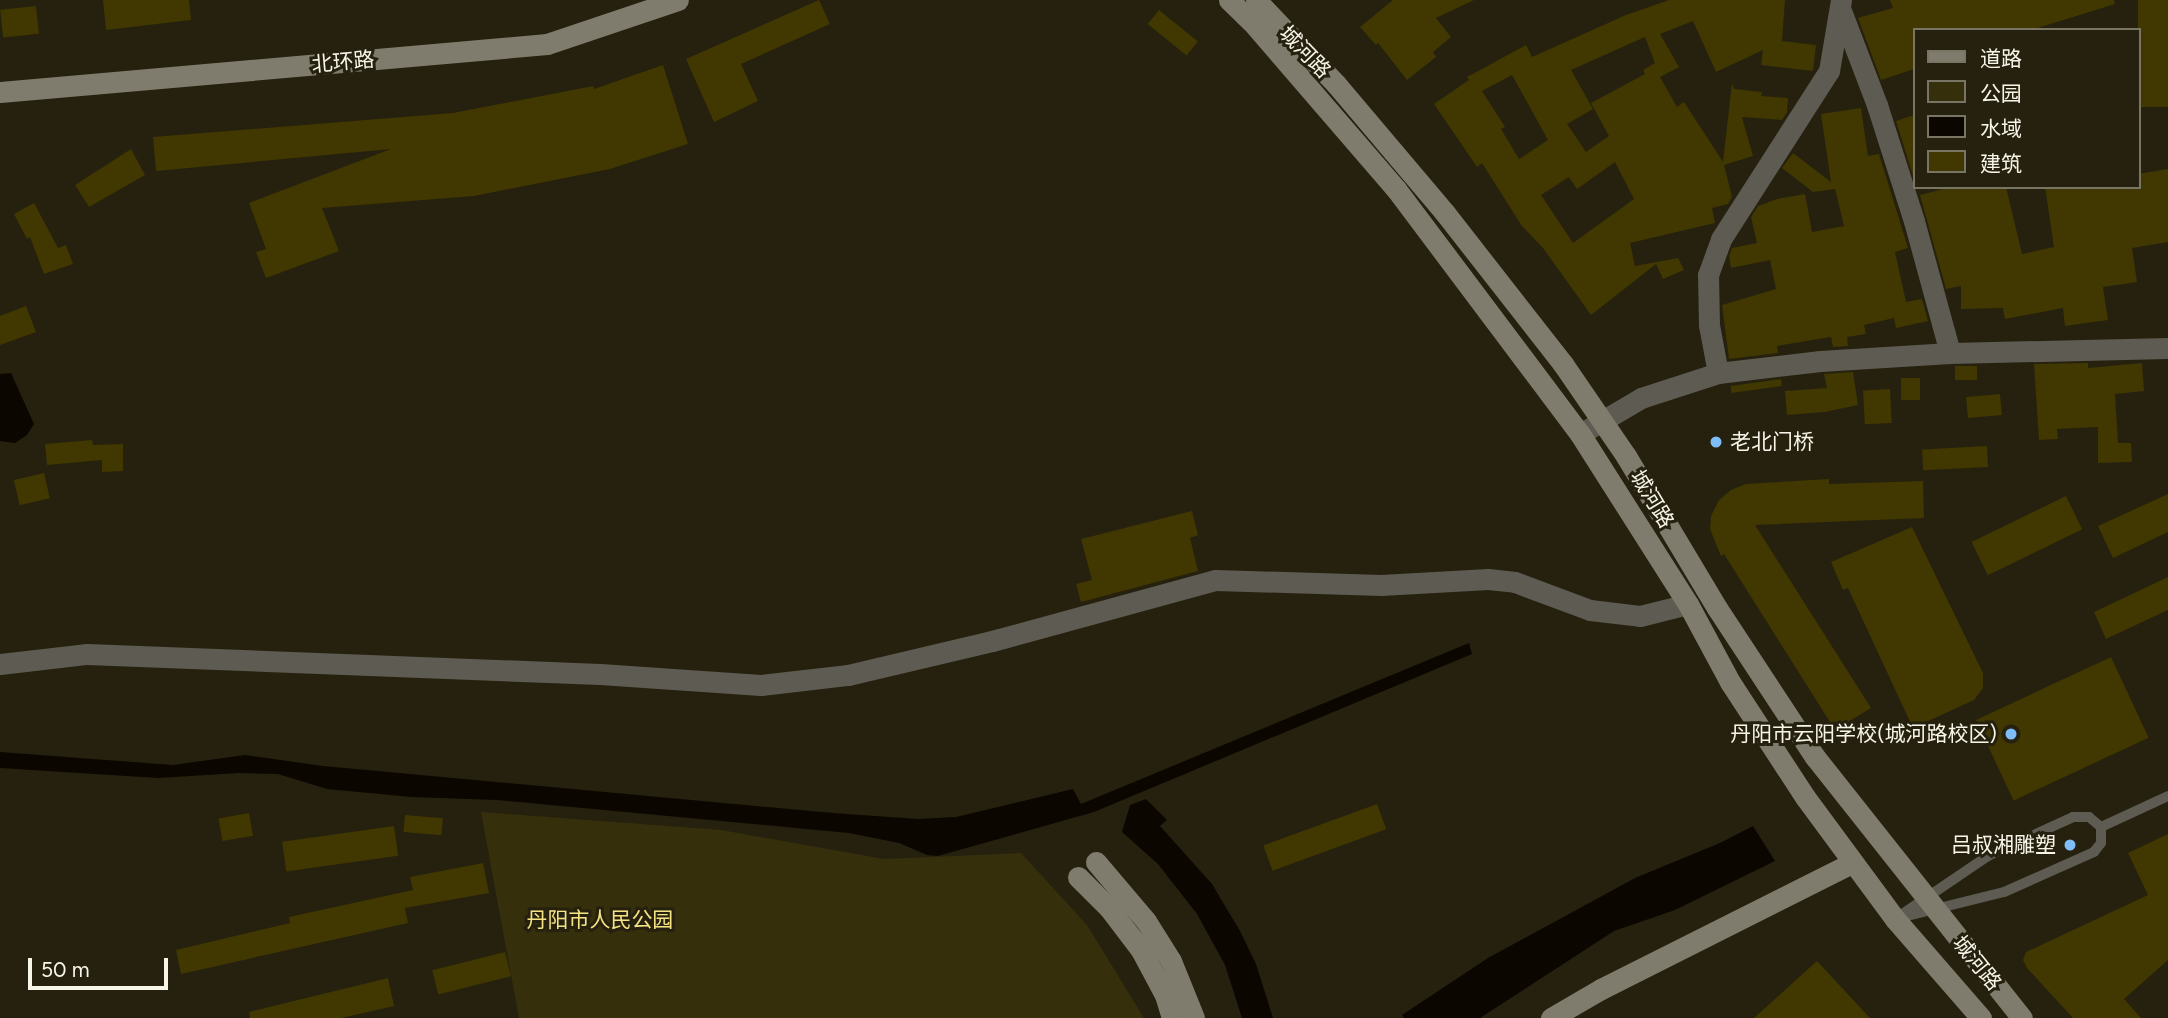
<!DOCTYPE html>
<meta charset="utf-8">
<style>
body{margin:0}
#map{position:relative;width:2168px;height:1018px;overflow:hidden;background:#25210e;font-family:Figtree,"Noto Sans SC",sans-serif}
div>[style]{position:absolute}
.green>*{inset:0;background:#362f0c}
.water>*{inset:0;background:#0b0700}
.building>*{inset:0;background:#413700;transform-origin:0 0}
.lane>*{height:10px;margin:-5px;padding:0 5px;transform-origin:5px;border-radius:5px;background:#5d5b52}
.street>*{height:21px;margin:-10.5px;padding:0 10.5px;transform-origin:10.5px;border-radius:10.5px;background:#5d5b52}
.secondary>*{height:21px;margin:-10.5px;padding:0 10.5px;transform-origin:10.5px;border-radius:10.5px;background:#7f7c6d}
.dots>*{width:19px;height:19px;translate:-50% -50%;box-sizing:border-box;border:4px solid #25210e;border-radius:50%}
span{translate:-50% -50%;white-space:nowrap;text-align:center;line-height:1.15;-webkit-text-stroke:6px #25210e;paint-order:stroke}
.street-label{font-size:21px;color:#f7f4e8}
.poi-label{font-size:21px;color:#f7f4e8}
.left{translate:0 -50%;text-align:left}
.right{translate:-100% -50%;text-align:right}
.park-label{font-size:21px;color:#f5e282}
.legend{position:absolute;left:1913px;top:28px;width:228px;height:161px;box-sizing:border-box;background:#25210e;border:2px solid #797565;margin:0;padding:9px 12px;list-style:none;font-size:21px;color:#f7f4e8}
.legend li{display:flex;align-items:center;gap:14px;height:35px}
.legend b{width:35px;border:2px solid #797565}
.scale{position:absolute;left:28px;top:958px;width:140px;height:32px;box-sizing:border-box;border:4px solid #f7f4e8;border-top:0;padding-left:9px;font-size:21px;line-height:24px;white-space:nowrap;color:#f7f4e8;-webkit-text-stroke:5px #25210e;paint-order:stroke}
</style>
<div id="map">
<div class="green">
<i style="clip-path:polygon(481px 812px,721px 830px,884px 859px,1021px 853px,1087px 925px,1144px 1018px,519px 1018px)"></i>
</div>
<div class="water">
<i style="clip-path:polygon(11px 373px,34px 424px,27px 435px,15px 443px,0 441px,0 374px)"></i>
<i style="clip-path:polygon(1469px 643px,1472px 654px,1094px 812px,938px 856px,927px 855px,899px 843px,849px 833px,497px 800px,411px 797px,327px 789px,278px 774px,239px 773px,158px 778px,0 768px,0 752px,173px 765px,245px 755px,323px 766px,833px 813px,918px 819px,956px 817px,1073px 789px,1081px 804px)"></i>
<i style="clip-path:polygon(1146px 799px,1167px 820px,1160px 826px,1212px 884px,1240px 931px,1256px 964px,1273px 1018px,1242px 1018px,1225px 965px,1197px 914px,1158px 864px,1122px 832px,1130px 805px)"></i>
<i style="clip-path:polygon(1753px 826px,1775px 861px,1675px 910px,1614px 931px,1480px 1018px,1404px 1018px,1402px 1015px,1488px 958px,1635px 878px,1720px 843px)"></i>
</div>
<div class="building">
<i style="clip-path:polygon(103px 0,189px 0,191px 20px,106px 30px)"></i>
<i style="clip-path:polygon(819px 0,830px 24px,741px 64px,758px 101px,714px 122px,686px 59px)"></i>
<i style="clip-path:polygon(1393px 0,1474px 0,1436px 18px,1451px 37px,1433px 52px,1436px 57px,1407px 80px,1378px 43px,1376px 45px,1360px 27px)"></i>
<i style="clip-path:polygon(evenodd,1669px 0,1785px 0,1782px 41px,1816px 45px,1813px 71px,1761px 65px,1763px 50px,1716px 72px,1693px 21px,1660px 34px,1679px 67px,1660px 77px,1677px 107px,1684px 102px,1723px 162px,1732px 83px,1734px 89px,1762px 92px,1761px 96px,1788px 98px,1787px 112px,1782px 120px,1742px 117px,1753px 156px,1724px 165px,1732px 197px,1728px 204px,1712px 208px,1715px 223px,1630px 243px,1635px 266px,1678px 258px,1684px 270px,1663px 279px,1656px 264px,1591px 315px,1543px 248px,1522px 226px,1482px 163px,1477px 167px,1434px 104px,1469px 80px,1467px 77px,1526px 45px,1532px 57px,1626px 15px,1669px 0,1645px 37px,1655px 63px,1643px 70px,1645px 74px,1591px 103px,1609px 136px,1586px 152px,1567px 124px,1593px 109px,1571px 70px,1645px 37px,1669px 0,1512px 75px,1548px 140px,1519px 159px,1501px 129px,1505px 127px,1482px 91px,1512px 75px,1669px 0,1615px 162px,1634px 199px,1573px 243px,1541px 195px,1569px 177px,1577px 189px,1615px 162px)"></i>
<i style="clip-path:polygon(1890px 0,2114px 0,2115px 4px,2031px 30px,1914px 30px,1914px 69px,1881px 80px,1858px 18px,1893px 8px)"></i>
<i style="left:2138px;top:0;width:30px;height:107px"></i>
<i style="left:36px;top:6px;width:28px;height:36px;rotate:84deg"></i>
<i style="left:1159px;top:10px;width:50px;height:18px;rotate:39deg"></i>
<i style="clip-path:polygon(663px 65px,688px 144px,610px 169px,474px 196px,322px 208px,339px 251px,266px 278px,256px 252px,266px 249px,249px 203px,391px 149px,156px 171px,153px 137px,453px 113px,593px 86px,594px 89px)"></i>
<i style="clip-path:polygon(1861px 108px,1868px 156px,1879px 154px,1908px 248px,1895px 252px,1906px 302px,1922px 299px,1928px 321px,1896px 328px,1894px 318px,1864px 325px,1866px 334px,1847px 337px,1848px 346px,1833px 347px,1831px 337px,1777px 346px,1778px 353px,1729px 359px,1722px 305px,1776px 289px,1770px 260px,1731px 268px,1729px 256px,1732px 248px,1757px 243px,1751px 217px,1758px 206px,1777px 199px,1805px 194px,1812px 232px,1844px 226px,1835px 189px,1813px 192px,1782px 168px,1793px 153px,1831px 182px,1821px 114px)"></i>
<i style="clip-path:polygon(1914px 115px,1914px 179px,1896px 121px)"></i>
<i style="clip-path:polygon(131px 149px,145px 175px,89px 207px,75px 185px)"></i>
<i style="clip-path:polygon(2168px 169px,2168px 242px,2132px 248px,2137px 282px,2103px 287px,2108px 320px,2065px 326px,2063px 308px,2005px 319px,2003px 308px,1961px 309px,1961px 286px,1946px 289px,1920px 195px,1951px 187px,2006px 187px,2022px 254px,2054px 247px,2045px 187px,2138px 187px,2138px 174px)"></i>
<i style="clip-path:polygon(34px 203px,58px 248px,66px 245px,73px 264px,44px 274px,30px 237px,27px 239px,14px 214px)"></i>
<i style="clip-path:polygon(26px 306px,36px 332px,0 345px,0 316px)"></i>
<i style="clip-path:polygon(2088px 363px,2088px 368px,2142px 363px,2144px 391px,2115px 394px,2118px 443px,2131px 443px,2132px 462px,2098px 463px,2098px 427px,2057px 429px,2058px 439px,2039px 440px,2034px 364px)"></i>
<i style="left:1955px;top:366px;width:22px;height:14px"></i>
<i style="clip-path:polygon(1853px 372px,1858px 405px,1825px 412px,1787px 415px,1785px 391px,1827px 388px,1824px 374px)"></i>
<i style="left:1920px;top:378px;width:22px;height:19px;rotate:90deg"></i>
<i style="left:1781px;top:379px;width:7px;height:51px;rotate:82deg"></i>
<i style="left:1890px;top:389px;width:34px;height:27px;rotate:87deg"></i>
<i style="left:2000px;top:394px;width:21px;height:34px;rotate:85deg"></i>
<i style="clip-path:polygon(92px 440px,93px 445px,123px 444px,123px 471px,102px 472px,102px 460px,47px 465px,45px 444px)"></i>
<i style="left:1987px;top:446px;width:21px;height:65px;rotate:87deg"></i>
<i style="left:44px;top:473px;width:26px;height:31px;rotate:77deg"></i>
<i style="clip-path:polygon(1829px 479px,1829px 484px,1923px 481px,1924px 518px,1755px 525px,1871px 708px,1835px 730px,1724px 554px,1721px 556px,1710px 529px,1711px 516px,1719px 500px,1731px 490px,1746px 484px)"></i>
<i style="clip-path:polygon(2168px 494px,2168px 532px,2113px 558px,2098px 526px)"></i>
<i style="left:2066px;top:496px;width:37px;height:105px;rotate:64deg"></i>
<i style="clip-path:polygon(1192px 511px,1198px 535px,1190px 538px,1198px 571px,1081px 602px,1076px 584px,1092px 580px,1081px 539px)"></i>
<i style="clip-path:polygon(1912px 527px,1983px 673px,1983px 688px,1974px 700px,1913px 728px,1848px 588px,1843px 590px,1831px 562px)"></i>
<i style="clip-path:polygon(2168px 577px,2168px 610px,2106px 639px,2094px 612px)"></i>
<i style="left:2111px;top:657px;width:89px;height:149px;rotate:65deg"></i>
<i style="left:1377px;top:804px;width:27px;height:121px;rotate:70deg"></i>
<i style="left:249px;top:813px;width:23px;height:31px;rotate:80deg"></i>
<i style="left:405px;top:815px;width:38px;height:17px;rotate:5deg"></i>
<i style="left:394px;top:826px;width:30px;height:113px;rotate:82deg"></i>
<i style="clip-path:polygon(2168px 834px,2168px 960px,2124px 999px,2141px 1018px,2073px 1018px,2027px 968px,2023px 960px,2026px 952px,2148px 895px,2128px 853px)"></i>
<i style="clip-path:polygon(483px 863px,489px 893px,405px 908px,408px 923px,181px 974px,176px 950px,290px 923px,289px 917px,413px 890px,410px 877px)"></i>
<i style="left:505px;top:952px;width:25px;height:75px;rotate:76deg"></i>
<i style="clip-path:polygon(1817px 961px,1870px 1018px,1754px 1018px)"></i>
<i style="clip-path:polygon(388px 978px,394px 1006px,341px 1018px,250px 1018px,249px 1012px)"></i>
</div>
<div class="lane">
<i style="left:2073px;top:817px;width:16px"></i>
<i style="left:2089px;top:817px;width:16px;rotate:40deg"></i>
<i style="left:2101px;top:827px;width:16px;rotate:90deg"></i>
<i style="left:2101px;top:843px;width:11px;rotate:128deg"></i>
<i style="left:2094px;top:852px;width:98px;rotate:156deg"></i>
<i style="left:2004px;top:892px;width:112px;rotate:166.1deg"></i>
<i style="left:1895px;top:919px;width:112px;rotate:-34.1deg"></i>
<i style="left:1988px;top:856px;width:94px;rotate:-24.6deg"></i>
<i style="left:2101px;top:827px;width:74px;rotate:-24.8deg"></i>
</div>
<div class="street">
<i style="left:1840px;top:8px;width:104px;rotate:69.1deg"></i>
<i style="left:1877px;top:105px;width:122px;rotate:72.3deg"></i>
<i style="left:1914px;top:221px;width:137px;rotate:74.7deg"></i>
<i style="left:1718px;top:373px;width:49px;rotate:-100.6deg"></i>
<i style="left:1709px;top:325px;width:50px;rotate:-91.1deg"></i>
<i style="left:1708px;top:275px;width:38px;rotate:-70deg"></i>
<i style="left:1721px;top:239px;width:200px;rotate:-57.3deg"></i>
<i style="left:1829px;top:71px;width:72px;rotate:-80.4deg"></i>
<i style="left:1580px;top:434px;width:71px;rotate:-30.5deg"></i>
<i style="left:1641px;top:398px;width:81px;rotate:-18deg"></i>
<i style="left:1718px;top:373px;width:103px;rotate:-6.7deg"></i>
<i style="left:1820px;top:361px;width:130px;rotate:-3.5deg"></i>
<i style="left:1950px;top:353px;width:218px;rotate:-1.3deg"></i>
<i style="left:0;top:664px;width:88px;rotate:-6.6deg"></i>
<i style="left:87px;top:654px;width:513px;rotate:2.23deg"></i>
<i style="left:600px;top:674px;width:161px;rotate:3.9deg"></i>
<i style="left:761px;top:685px;width:88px;rotate:-6.6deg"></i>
<i style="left:848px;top:675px;width:148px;rotate:-13.3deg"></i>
<i style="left:992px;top:641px;width:231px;rotate:-15.3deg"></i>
<i style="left:1215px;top:580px;width:166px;rotate:1.7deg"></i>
<i style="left:1381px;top:585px;width:107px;rotate:-3.2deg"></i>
<i style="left:1488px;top:579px;width:27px;rotate:6deg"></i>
<i style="left:1515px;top:582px;width:80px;rotate:20.5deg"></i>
<i style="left:1590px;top:610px;width:50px;rotate:6.8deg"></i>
<i style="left:1640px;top:616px;width:49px;rotate:-14deg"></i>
</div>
<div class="secondary">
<i style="left:1229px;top:0;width:30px;rotate:44deg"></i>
<i style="left:1251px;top:21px;width:222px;rotate:49.2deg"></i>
<i style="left:1396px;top:189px;width:306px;rotate:53.1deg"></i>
<i style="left:1580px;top:434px;width:201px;rotate:57.6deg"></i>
<i style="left:1688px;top:604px;width:89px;rotate:61.7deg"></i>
<i style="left:1730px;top:682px;width:137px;rotate:56.9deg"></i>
<i style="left:1805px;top:797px;width:152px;rotate:53.6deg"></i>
<i style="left:1895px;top:919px;width:131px;rotate:49deg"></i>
<i style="left:1256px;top:0;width:116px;rotate:46.4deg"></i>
<i style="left:1336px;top:84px;width:169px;rotate:49.8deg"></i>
<i style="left:1445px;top:213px;width:192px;rotate:52deg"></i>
<i style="left:1563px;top:364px;width:112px;rotate:55.6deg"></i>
<i style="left:1626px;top:456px;width:177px;rotate:59.1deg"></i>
<i style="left:1717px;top:608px;width:178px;rotate:56.7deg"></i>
<i style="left:1815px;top:757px;width:333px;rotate:51.6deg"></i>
<i style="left:0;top:92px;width:549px;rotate:-5.01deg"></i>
<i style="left:547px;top:44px;width:138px;rotate:-18.6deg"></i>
<i style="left:1096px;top:862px;width:77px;rotate:49.7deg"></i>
<i style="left:1146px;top:921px;width:47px;rotate:58deg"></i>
<i style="left:1171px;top:961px;width:61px;rotate:68deg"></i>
<i style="left:1078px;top:877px;width:44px;rotate:45deg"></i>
<i style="left:1109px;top:908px;width:53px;rotate:52.7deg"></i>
<i style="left:1141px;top:950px;width:51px;rotate:61.9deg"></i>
<i style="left:1165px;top:995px;width:24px;rotate:73deg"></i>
<i style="left:1551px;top:1018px;width:58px;rotate:-30.1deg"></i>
<i style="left:1601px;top:989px;width:282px;rotate:-26.7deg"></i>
</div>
<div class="dots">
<i style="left:1716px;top:442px;background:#7fbdf9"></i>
<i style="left:2011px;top:734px;background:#7fbdf9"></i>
<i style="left:2070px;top:845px;background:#7fbdf9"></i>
</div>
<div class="street-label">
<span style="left:1305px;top:52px;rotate:46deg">城河路</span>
<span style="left:343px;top:62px;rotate:-5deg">北环路</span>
<span style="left:1652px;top:499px;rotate:59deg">城河路</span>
<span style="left:1977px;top:963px;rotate:51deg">城河路</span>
</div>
<div class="poi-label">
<span class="left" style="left:1730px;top:442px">老北门桥</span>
<span class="right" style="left:1997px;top:734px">丹阳市云阳学校(城河路校区)</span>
<span class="right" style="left:2056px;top:845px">吕叔湘雕塑</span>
</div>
<div class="park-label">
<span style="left:600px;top:920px">丹阳市人民公园</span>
</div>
<ul class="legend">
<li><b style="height:9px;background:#7f7c6d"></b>道路</li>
<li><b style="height:19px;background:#362f0c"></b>公园</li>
<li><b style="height:19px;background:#0b0700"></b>水域</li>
<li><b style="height:19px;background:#413700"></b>建筑</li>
</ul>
<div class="scale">50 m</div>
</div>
